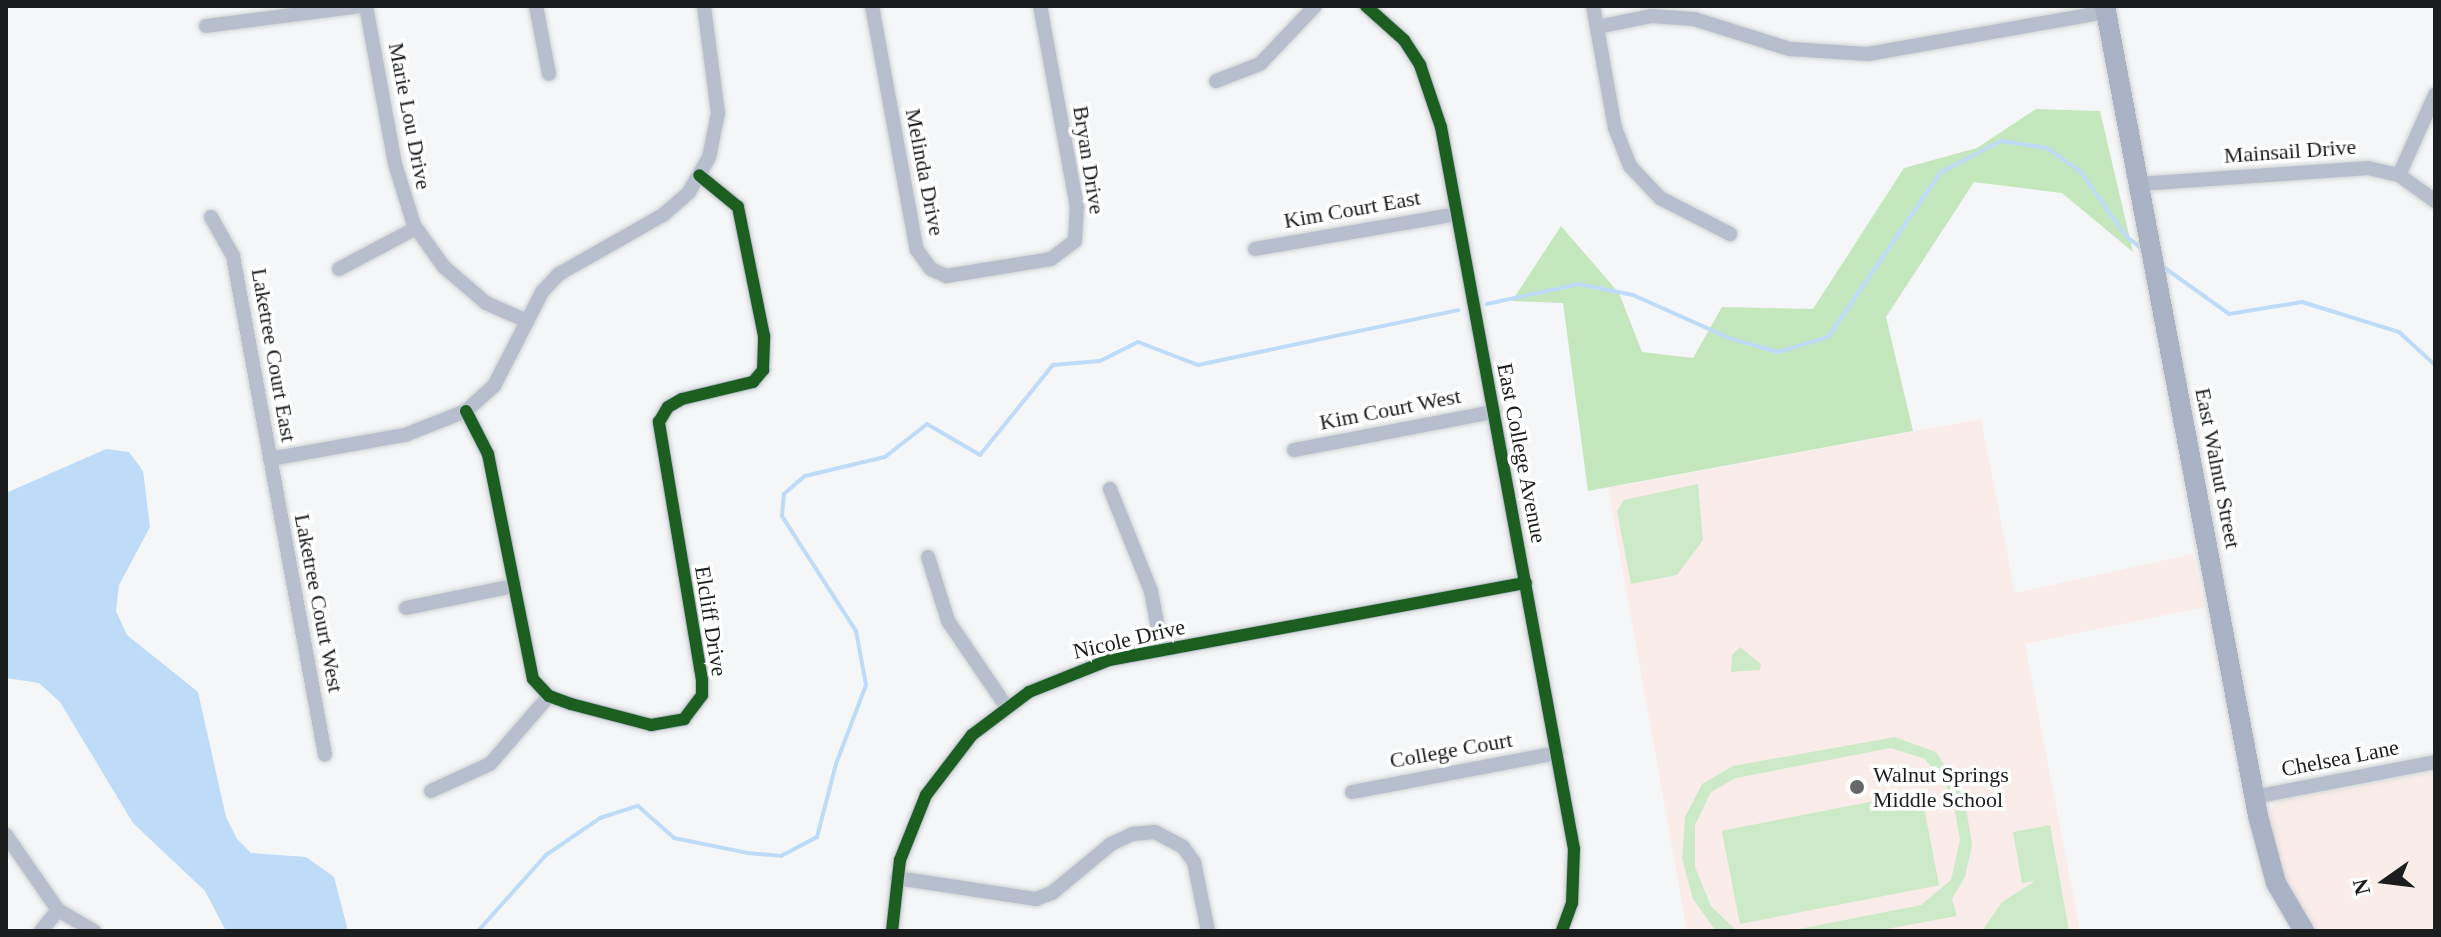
<!DOCTYPE html>
<style>
body{margin:0}
#map{position:relative;width:2441px;height:937px;overflow:hidden;background:#f5f6f7;font-family:"Times New Roman",serif}
div>[style]{position:absolute}
.education>*{inset:0;background:#faede9}
.green>*{inset:0;background:#cceac7;transform-origin:0 0}
.forest>*{inset:0;background:#c5e7be}
.water>*{inset:0;background:#bedcf8}
.stream>*{height:4px;margin:-2px;padding:0 2px;transform-origin:2px;border-radius:2px;background:#bedcf8}
.roads{filter:drop-shadow(0 0 2px #d2d3d4) drop-shadow(0 0 2px #d2d3d4)}
.minor>*{height:14px;margin:-7px;padding:0 7px;transform-origin:7px;border-radius:7px;background:#b7bfce}
.secondary>*{height:20px;margin:-10px;padding:0 10px;transform-origin:10px;border-radius:10px;background:#aab3c6}
.cycleway>*{height:12px;margin:-6px;padding:0 6px;transform-origin:6px;border-radius:6px;background:#1b5e20}
.dots>*{width:22px;height:22px;translate:-50% -50%;box-sizing:border-box;border:4px solid #fff;border-radius:50%}
span{translate:-50% -50%;white-space:nowrap;text-align:center;line-height:1.15;-webkit-text-stroke:7px #fff;paint-order:stroke}
.street-label{font-size:22px;color:#1b1c1d}
.poi-label{font-size:22px;color:#1b1c1d}
.left{translate:0 -50%;text-align:left}
.frame{position:absolute;inset:0;border:8px solid #1b1c1d;pointer-events:none}
.north{position:absolute;left:2345px;top:841px;width:80px;height:80px;-webkit-text-stroke:6px #fff;paint-order:stroke;rotate:256deg;font-size:22px;font-weight:700;line-height:32px;text-align:center;color:#1b1c1d}
.north::after{content:'';display:block;margin:auto;width:28px;height:36px;background:#1b1c1d;clip-path:polygon(50% 0,100% 100%,50% 72%,0 100%)}
</style>
<div id="map">
<div class="education">
<i style="clip-path:polygon(1981px 419px,2015px 593px,2193px 554px,2205px 607px,2025px 644px,2080px 931px,1687px 931px,1608px 488px)"></i>
<i style="clip-path:polygon(2435px 772px,2435px 931px,2317px 931px,2284px 876px,2267px 811px,2282px 800px)"></i>
</div>
<div class="green">
<i style="clip-path:polygon(1698px 484px,1703px 540px,1677px 575px,1631px 584px,1617px 511px,1624px 500px)"></i>
<i style="clip-path:polygon(1740px 647px,1761px 664px,1760px 670px,1731px 672px,1732px 655px)"></i>
<i style="clip-path:polygon(1895px 737px,1936px 752px,1964px 795px,1972px 845px,1965px 877px,1952px 899px,1957px 916px,1876px 931px,1789px 931px,1921px 905px,1951px 880px,1960px 840px,1952px 795px,1925px 759px,1891px 748px,1736px 778px,1711px 792px,1695px 825px,1695px 867px,1711px 906px,1737px 931px,1716px 931px,1693px 899px,1682px 859px,1685px 817px,1702px 784px,1733px 766px)"></i>
<i style="left:1921px;top:792px;width:95px;height:203px;rotate:79deg"></i>
<i style="clip-path:polygon(2050px 825px,2069px 931px,1982px 931px,2002px 902px,2035px 881px,2022px 883px,2013px 832px)"></i>
</div>
<div class="forest">
<i style="clip-path:polygon(2036px 109px,2100px 111px,2133px 252px,2062px 193px,1974px 182px,1886px 317px,1913px 431px,1588px 491px,1563px 303px,1512px 301px,1561px 226px,1619px 293px,1642px 352px,1693px 358px,1722px 307px,1813px 309px,1904px 168px,1977px 148px)"></i>
</div>
<div class="water">
<i style="clip-path:polygon(106px 449px,129px 452px,143px 471px,150px 527px,119px 585px,116px 611px,127px 635px,198px 692px,226px 817px,237px 839px,251px 853px,306px 857px,334px 877px,348px 931px,226px 931px,205px 891px,133px 823px,60px 702px,39px 683px,6px 678px,6px 493px)"></i>
</div>
<div class="stream">
<i style="left:2162px;top:266px;width:82px;rotate:35.6deg"></i>
<i style="left:2229px;top:314px;width:74px;rotate:-9.3deg"></i>
<i style="left:2302px;top:302px;width:102px;rotate:17.2deg"></i>
<i style="left:2399px;top:332px;width:49px;rotate:42.5deg"></i>
<i style="left:1487px;top:304px;width:94px;rotate:-12.3deg"></i>
<i style="left:1579px;top:284px;width:55px;rotate:11.5deg"></i>
<i style="left:1633px;top:295px;width:105px;rotate:24.1deg"></i>
<i style="left:1729px;top:338px;width:51px;rotate:15.9deg"></i>
<i style="left:1778px;top:352px;width:52px;rotate:-16.7deg"></i>
<i style="left:1828px;top:337px;width:200px;rotate:-55.6deg"></i>
<i style="left:1941px;top:172px;width:68px;rotate:-27.3deg"></i>
<i style="left:2001px;top:141px;width:47px;rotate:8.7deg"></i>
<i style="left:2047px;top:148px;width:42px;rotate:35.2deg"></i>
<i style="left:2081px;top:172px;width:78px;rotate:54.9deg"></i>
<i style="left:2126px;top:236px;width:22px;rotate:39deg"></i>
<i style="left:478px;top:931px;width:102px;rotate:-48.2deg"></i>
<i style="left:546px;top:855px;width:65px;rotate:-34.4deg"></i>
<i style="left:600px;top:818px;width:40px;rotate:-18deg"></i>
<i style="left:638px;top:806px;width:48px;rotate:41.6deg"></i>
<i style="left:674px;top:838px;width:76px;rotate:11.5deg"></i>
<i style="left:748px;top:853px;width:33px;rotate:5deg"></i>
<i style="left:781px;top:856px;width:41px;rotate:-27.8deg"></i>
<i style="left:817px;top:837px;width:75px;rotate:-75.4deg"></i>
<i style="left:836px;top:764px;width:85px;rotate:-69.2deg"></i>
<i style="left:866px;top:685px;width:55px;rotate:-100.5deg"></i>
<i style="left:856px;top:631px;width:137px;rotate:-122.8deg"></i>
<i style="left:782px;top:516px;width:22px;rotate:-85deg"></i>
<i style="left:784px;top:494px;width:28px;rotate:-41deg"></i>
<i style="left:805px;top:476px;width:82px;rotate:-13.4deg"></i>
<i style="left:885px;top:457px;width:53px;rotate:-38.2deg"></i>
<i style="left:927px;top:424px;width:61px;rotate:30.3deg"></i>
<i style="left:980px;top:455px;width:116px;rotate:-51deg"></i>
<i style="left:1053px;top:365px;width:47px;rotate:-4.9deg"></i>
<i style="left:1100px;top:361px;width:42px;rotate:-26.6deg"></i>
<i style="left:1138px;top:342px;width:64px;rotate:21deg"></i>
<i style="left:1198px;top:365px;width:266px;rotate:-11.9deg"></i>
</div>
<div class="roads">
<div class="minor">
<i style="left:366px;top:6px;width:161px;rotate:79.6deg"></i>
<i style="left:395px;top:164px;width:64px;rotate:72.7deg"></i>
<i style="left:414px;top:225px;width:52px;rotate:54.5deg"></i>
<i style="left:444px;top:267px;width:55px;rotate:40.6deg"></i>
<i style="left:486px;top:303px;width:45px;rotate:23.7deg"></i>
<i style="left:536px;top:6px;width:69px;rotate:79.2deg"></i>
<i style="left:872px;top:6px;width:248px;rotate:79.6deg"></i>
<i style="left:917px;top:250px;width:24px;rotate:54deg"></i>
<i style="left:931px;top:269px;width:17px;rotate:25deg"></i>
<i style="left:946px;top:276px;width:106px;rotate:-9.2deg"></i>
<i style="left:1051px;top:259px;width:30px;rotate:-37deg"></i>
<i style="left:1075px;top:241px;width:34px;rotate:-87deg"></i>
<i style="left:1077px;top:207px;width:204px;rotate:-100.4deg"></i>
<i style="left:1366px;top:6px;width:51px;rotate:41.8deg"></i>
<i style="left:1404px;top:40px;width:30px;rotate:57deg"></i>
<i style="left:1420px;top:65px;width:65px;rotate:71.3deg"></i>
<i style="left:1441px;top:127px;width:734px;rotate:79.56deg"></i>
<i style="left:1574px;top:849px;width:54px;rotate:92.1deg"></i>
<i style="left:1572px;top:903px;width:30px;rotate:110deg"></i>
<i style="left:1593px;top:6px;width:124px;rotate:79.8deg"></i>
<i style="left:1615px;top:128px;width:41px;rotate:68.5deg"></i>
<i style="left:1630px;top:166px;width:44px;rotate:46.8deg"></i>
<i style="left:1660px;top:198px;width:79px;rotate:27.2deg"></i>
<i style="left:206px;top:26px;width:157px;rotate:-7.3deg"></i>
<i style="left:1597px;top:27px;width:55px;rotate:-11.5deg"></i>
<i style="left:1651px;top:16px;width:43px;rotate:4deg"></i>
<i style="left:1694px;top:19px;width:101px;rotate:17.4deg"></i>
<i style="left:1790px;top:49px;width:78px;rotate:3.7deg"></i>
<i style="left:1868px;top:54px;width:242px;rotate:-10deg"></i>
<i style="left:1216px;top:81px;width:47px;rotate:-21.1deg"></i>
<i style="left:1260px;top:64px;width:80px;rotate:-46.5deg"></i>
<i style="left:2399px;top:175px;width:88px;rotate:-65.8deg"></i>
<i style="left:2139px;top:184px;width:230px;rotate:-4deg"></i>
<i style="left:2368px;top:168px;width:32px;rotate:13deg"></i>
<i style="left:2399px;top:175px;width:44px;rotate:35.8deg"></i>
<i style="left:211px;top:217px;width:45px;rotate:60.6deg"></i>
<i style="left:233px;top:256px;width:507px;rotate:79.55deg"></i>
<i style="left:1255px;top:249px;width:205px;rotate:-9.8deg"></i>
<i style="left:339px;top:269px;width:87px;rotate:-28deg"></i>
<i style="left:466px;top:411px;width:48px;rotate:62.9deg"></i>
<i style="left:488px;top:454px;width:229px;rotate:78.7deg"></i>
<i style="left:533px;top:679px;width:23px;rotate:47deg"></i>
<i style="left:549px;top:696px;width:23px;rotate:20deg"></i>
<i style="left:571px;top:704px;width:83px;rotate:14.7deg"></i>
<i style="left:651px;top:725px;width:34px;rotate:-10deg"></i>
<i style="left:684px;top:719px;width:30px;rotate:-53deg"></i>
<i style="left:702px;top:695px;width:15px;rotate:-90deg"></i>
<i style="left:702px;top:680px;width:262px;rotate:-99.5deg"></i>
<i style="left:659px;top:422px;width:17px;rotate:-59deg"></i>
<i style="left:668px;top:407px;width:16px;rotate:-30deg"></i>
<i style="left:682px;top:399px;width:73px;rotate:-13.5deg"></i>
<i style="left:753px;top:382px;width:16px;rotate:-50deg"></i>
<i style="left:763px;top:370px;width:34px;rotate:-88deg"></i>
<i style="left:764px;top:336px;width:132px;rotate:-101.4deg"></i>
<i style="left:738px;top:207px;width:50px;rotate:-140.6deg"></i>
<i style="left:1294px;top:450px;width:204px;rotate:-10.8deg"></i>
<i style="left:270px;top:459px;width:137px;rotate:-10.1deg"></i>
<i style="left:405px;top:435px;width:66px;rotate:-21.5deg"></i>
<i style="left:466px;top:411px;width:38px;rotate:-42deg"></i>
<i style="left:494px;top:386px;width:106px;rotate:-62.9deg"></i>
<i style="left:542px;top:292px;width:25px;rotate:-47deg"></i>
<i style="left:559px;top:274px;width:120px;rotate:-29.6deg"></i>
<i style="left:663px;top:215px;width:35px;rotate:-41deg"></i>
<i style="left:689px;top:192px;width:39px;rotate:-60deg"></i>
<i style="left:709px;top:158px;width:46px;rotate:-78.7deg"></i>
<i style="left:718px;top:113px;width:108px;rotate:-97.5deg"></i>
<i style="left:1110px;top:489px;width:110px;rotate:68.1deg"></i>
<i style="left:1151px;top:591px;width:60px;rotate:79.4deg"></i>
<i style="left:928px;top:557px;width:67px;rotate:72.6deg"></i>
<i style="left:948px;top:621px;width:103px;rotate:55.7deg"></i>
<i style="left:406px;top:608px;width:110px;rotate:-11.5deg"></i>
<i style="left:431px;top:791px;width:65px;rotate:-24.6deg"></i>
<i style="left:490px;top:764px;width:90px;rotate:-49.1deg"></i>
<i style="left:1352px;top:792px;width:209px;rotate:-10.8deg"></i>
<i style="left:2254px;top:797px;width:184px;rotate:-10.9deg"></i>
<i style="left:6px;top:835px;width:91px;rotate:55.3deg"></i>
<i style="left:58px;top:910px;width:42px;rotate:30.3deg"></i>
<i style="left:897px;top:878px;width:141px;rotate:8.6deg"></i>
<i style="left:1036px;top:899px;width:17px;rotate:-21deg"></i>
<i style="left:1052px;top:893px;width:77px;rotate:-39.7deg"></i>
<i style="left:1111px;top:844px;width:23px;rotate:-25deg"></i>
<i style="left:1132px;top:834px;width:23px;rotate:-5deg"></i>
<i style="left:1155px;top:832px;width:32px;rotate:28deg"></i>
<i style="left:1183px;top:847px;width:19px;rotate:54deg"></i>
<i style="left:1194px;top:862px;width:70px;rotate:78.5deg"></i>
<i style="left:41px;top:931px;width:27px;rotate:-51deg"></i>
<i style="left:892px;top:931px;width:71px;rotate:-83.6deg"></i>
<i style="left:900px;top:860px;width:70px;rotate:-68.2deg"></i>
<i style="left:926px;top:795px;width:76px;rotate:-52.5deg"></i>
<i style="left:972px;top:735px;width:71px;rotate:-37deg"></i>
<i style="left:1029px;top:692px;width:86px;rotate:-21.8deg"></i>
<i style="left:1109px;top:660px;width:424px;rotate:-10.5deg"></i>
</div>
<div class="secondary">
<i style="left:2105px;top:6px;width:824px;rotate:79.3deg"></i>
<i style="left:2258px;top:816px;width:69px;rotate:75deg"></i>
<i style="left:2276px;top:883px;width:56px;rotate:59.7deg"></i>
</div>
</div>
<div class="cycleway">
<i style="left:1366px;top:6px;width:51px;rotate:41.8deg"></i>
<i style="left:1404px;top:40px;width:30px;rotate:57deg"></i>
<i style="left:1420px;top:65px;width:65px;rotate:71.3deg"></i>
<i style="left:1441px;top:127px;width:734px;rotate:79.56deg"></i>
<i style="left:1574px;top:849px;width:54px;rotate:92.1deg"></i>
<i style="left:1572px;top:903px;width:30px;rotate:110deg"></i>
<i style="left:466px;top:411px;width:48px;rotate:62.9deg"></i>
<i style="left:488px;top:454px;width:229px;rotate:78.7deg"></i>
<i style="left:533px;top:679px;width:23px;rotate:47deg"></i>
<i style="left:549px;top:696px;width:23px;rotate:20deg"></i>
<i style="left:571px;top:704px;width:83px;rotate:14.7deg"></i>
<i style="left:651px;top:725px;width:34px;rotate:-10deg"></i>
<i style="left:684px;top:719px;width:30px;rotate:-53deg"></i>
<i style="left:702px;top:695px;width:15px;rotate:-90deg"></i>
<i style="left:702px;top:680px;width:262px;rotate:-99.5deg"></i>
<i style="left:659px;top:422px;width:17px;rotate:-59deg"></i>
<i style="left:668px;top:407px;width:16px;rotate:-30deg"></i>
<i style="left:682px;top:399px;width:73px;rotate:-13.5deg"></i>
<i style="left:753px;top:382px;width:16px;rotate:-50deg"></i>
<i style="left:763px;top:370px;width:34px;rotate:-88deg"></i>
<i style="left:764px;top:336px;width:132px;rotate:-101.4deg"></i>
<i style="left:738px;top:207px;width:50px;rotate:-140.6deg"></i>
<i style="left:892px;top:931px;width:71px;rotate:-83.6deg"></i>
<i style="left:900px;top:860px;width:70px;rotate:-68.2deg"></i>
<i style="left:926px;top:795px;width:76px;rotate:-52.5deg"></i>
<i style="left:972px;top:735px;width:71px;rotate:-37deg"></i>
<i style="left:1029px;top:692px;width:86px;rotate:-21.8deg"></i>
<i style="left:1109px;top:660px;width:424px;rotate:-10.5deg"></i>
</div>
<div class="dots">
<i style="left:1857px;top:787px;background:#676869"></i>
</div>
<div class="street-label">
<span style="left:410px;top:116px;rotate:79deg">Marie Lou Drive</span>
<span style="left:2290px;top:151px;rotate:-4deg">Mainsail Drive</span>
<span style="left:1089px;top:160px;rotate:81deg">Bryan Drive</span>
<span style="left:925px;top:172px;rotate:79deg">Melinda Drive</span>
<span style="left:1352px;top:209px;rotate:-10deg">Kim Court East</span>
<span style="left:274px;top:355px;rotate:80deg">Laketree Court East</span>
<span style="left:1390px;top:409px;rotate:-11deg">Kim Court West</span>
<span style="left:1522px;top:453px;rotate:79deg">East College Avenue</span>
<span style="left:2218px;top:468px;rotate:79deg">East Walnut Street</span>
<span style="left:319px;top:603px;rotate:79deg">Laketree Court West</span>
<span style="left:711px;top:621px;rotate:81deg">Elcliff Drive</span>
<span style="left:1129px;top:639px;rotate:-13deg">Nicole Drive</span>
<span style="left:1451px;top:750px;rotate:-10deg">College Court</span>
<span style="left:2340px;top:758px;rotate:-11deg">Chelsea Lane</span>
</div>
<div class="poi-label">
<span class="left" style="left:1873px;top:787px">Walnut Springs<br>Middle School</span>
</div>
<div class="frame"></div>
<div class="north">N</div>
</div>
